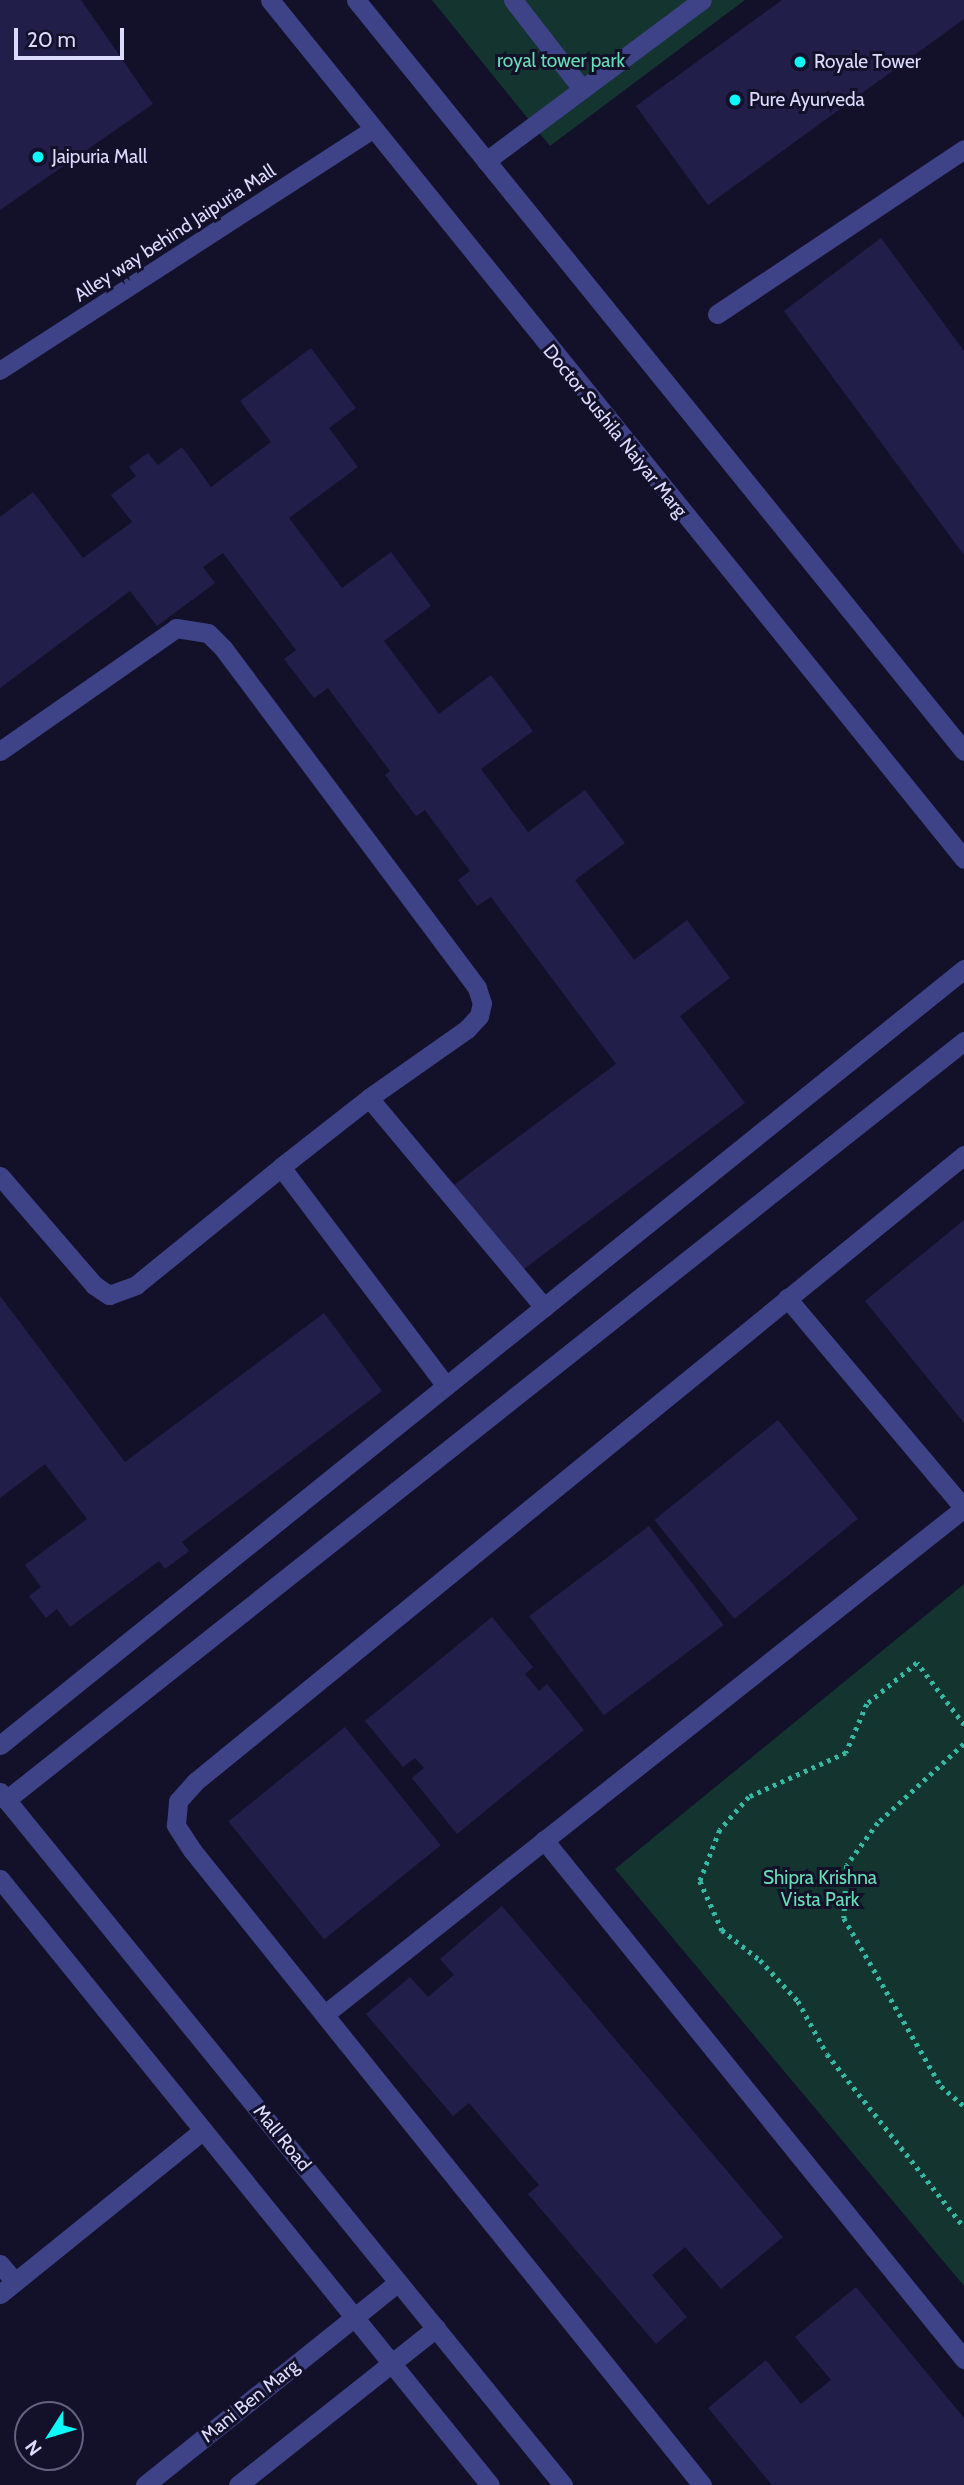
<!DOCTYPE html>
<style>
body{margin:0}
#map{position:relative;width:964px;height:2485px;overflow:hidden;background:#13112a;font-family:Cabin,sans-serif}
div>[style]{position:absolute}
.green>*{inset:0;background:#14342f}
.building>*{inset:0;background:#221e4a;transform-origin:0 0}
.path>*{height:4.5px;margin-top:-2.25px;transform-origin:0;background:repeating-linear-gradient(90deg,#34b9a4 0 3.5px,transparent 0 8.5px)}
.service>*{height:18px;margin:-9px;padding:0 9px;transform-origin:9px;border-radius:9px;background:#3e4287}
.minor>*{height:19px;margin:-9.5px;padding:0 9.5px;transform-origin:9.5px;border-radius:9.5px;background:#3e4287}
.tertiary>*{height:19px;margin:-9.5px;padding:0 9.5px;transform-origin:9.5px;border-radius:9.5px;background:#3e4287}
.dots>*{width:19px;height:19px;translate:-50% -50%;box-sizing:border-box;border:4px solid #13112a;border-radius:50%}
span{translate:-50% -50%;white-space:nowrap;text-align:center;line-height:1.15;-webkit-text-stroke:6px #13112a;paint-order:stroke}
.park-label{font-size:19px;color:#67deb4}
.poi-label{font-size:19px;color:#dbdbfe}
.left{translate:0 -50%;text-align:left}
.street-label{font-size:19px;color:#dbdbfe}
.north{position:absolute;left:14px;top:2401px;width:70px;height:70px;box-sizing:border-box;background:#13112a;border:2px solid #63627f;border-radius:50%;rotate:233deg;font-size:19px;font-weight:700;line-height:28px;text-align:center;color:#dbdbfe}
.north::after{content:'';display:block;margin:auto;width:24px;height:32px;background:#0cf9f9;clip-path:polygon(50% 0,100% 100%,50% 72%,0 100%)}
.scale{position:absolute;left:14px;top:28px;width:110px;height:32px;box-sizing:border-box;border:4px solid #dbdbfe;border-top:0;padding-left:9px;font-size:21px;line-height:24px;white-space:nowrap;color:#dbdbfe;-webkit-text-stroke:5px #13112a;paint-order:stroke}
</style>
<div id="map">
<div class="green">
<i style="clip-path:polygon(432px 0,745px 0,550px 146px)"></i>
<i style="clip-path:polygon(964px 1584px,964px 2286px,615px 1869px)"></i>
</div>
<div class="building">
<i style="clip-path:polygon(0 0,81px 0,153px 104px,0 210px)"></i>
<i style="clip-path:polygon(782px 0,964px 0,964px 19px,708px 205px,636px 106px)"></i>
<i style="clip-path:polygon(881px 238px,964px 351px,964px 555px,784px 311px)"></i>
<i style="clip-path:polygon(311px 348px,356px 408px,329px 428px,358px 467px,289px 518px,342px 588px,391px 552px,431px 606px,384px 641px,439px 714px,491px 675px,533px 731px,481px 769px,528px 832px,585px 790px,625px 843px,575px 880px,634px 960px,687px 920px,730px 978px,680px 1016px,745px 1103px,520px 1272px,454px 1185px,616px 1064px,491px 897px,477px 906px,458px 880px,470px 871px,425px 810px,416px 816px,385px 775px,390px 771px,328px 688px,314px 698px,284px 659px,296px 650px,223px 553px,203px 567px,215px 583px,157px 626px,130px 591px,0 688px,0 517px,33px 492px,83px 558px,132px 522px,111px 495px,136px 476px,129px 467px,148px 453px,158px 465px,182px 447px,211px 487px,271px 442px,240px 401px)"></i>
<i style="clip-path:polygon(964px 1220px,964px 1423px,865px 1301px)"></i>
<i style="clip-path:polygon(0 1296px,125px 1462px,324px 1313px,382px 1391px,182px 1542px,189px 1551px,165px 1569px,159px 1561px,70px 1627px,57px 1609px,46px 1618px,29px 1596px,41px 1587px,25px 1565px,87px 1519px,45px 1464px,0 1498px)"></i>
<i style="left:778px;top:1420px;width:127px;height:159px;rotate:51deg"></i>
<i style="left:649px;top:1526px;width:124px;height:150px;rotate:53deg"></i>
<i style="clip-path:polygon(492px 1617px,533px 1667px,525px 1674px,539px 1691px,547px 1684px,584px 1730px,457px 1834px,412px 1778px,424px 1768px,415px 1758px,403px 1767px,365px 1721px)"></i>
<i style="left:345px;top:1727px;width:152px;height:150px;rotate:51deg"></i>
<i style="clip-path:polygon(502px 1906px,783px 2237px,721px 2289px,685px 2247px,652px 2275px,687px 2317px,656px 2344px,528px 2194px,539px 2185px,469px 2103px,453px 2116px,366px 2014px,410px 1977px,428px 1997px,454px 1975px,440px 1959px)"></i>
<i style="clip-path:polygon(856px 2287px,964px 2418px,964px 2485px,772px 2485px,708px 2408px,766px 2360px,801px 2404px,831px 2380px,795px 2337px)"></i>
</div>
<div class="path">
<i style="left:964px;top:1725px;width:78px;rotate:-127.2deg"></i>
<i style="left:917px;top:1663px;width:65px;rotate:140.6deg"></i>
<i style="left:867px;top:1704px;width:53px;rotate:113.2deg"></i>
<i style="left:846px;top:1753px;width:107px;rotate:155.6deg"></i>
<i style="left:749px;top:1797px;width:44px;rotate:131.3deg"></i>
<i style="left:720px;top:1830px;width:55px;rotate:111.4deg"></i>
<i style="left:700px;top:1881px;width:54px;rotate:65.8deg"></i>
<i style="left:722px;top:1930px;width:48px;rotate:38.3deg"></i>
<i style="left:760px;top:1960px;width:56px;rotate:47.2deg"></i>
<i style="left:798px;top:2001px;width:60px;rotate:61.3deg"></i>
<i style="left:827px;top:2054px;width:221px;rotate:51.6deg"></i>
<i style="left:964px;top:1744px;width:117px;rotate:137.4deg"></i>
<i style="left:878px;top:1823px;width:52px;rotate:126.4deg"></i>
<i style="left:847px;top:1865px;width:53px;rotate:93.2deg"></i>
<i style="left:844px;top:1918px;width:194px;rotate:60deg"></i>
<i style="left:941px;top:2086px;width:30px;rotate:41deg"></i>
</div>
<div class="service">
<i style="left:0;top:371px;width:444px;rotate:-32.9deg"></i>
</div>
<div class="minor">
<i style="left:513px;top:0;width:113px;rotate:52.2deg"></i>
<i style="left:486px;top:161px;width:269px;rotate:-36.7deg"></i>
<i style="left:717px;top:314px;width:297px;rotate:-33.7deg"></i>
<i style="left:0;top:751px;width:215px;rotate:-34.9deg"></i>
<i style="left:176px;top:628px;width:32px;rotate:9deg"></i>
<i style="left:208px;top:633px;width:21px;rotate:45deg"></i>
<i style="left:223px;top:648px;width:424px;rotate:53.2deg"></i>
<i style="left:477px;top:988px;width:16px;rotate:72deg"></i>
<i style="left:482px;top:1003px;width:13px;rotate:103deg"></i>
<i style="left:479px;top:1016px;width:18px;rotate:133deg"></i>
<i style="left:467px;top:1029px;width:120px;rotate:144.9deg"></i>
<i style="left:369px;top:1098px;width:273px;rotate:50.1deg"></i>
<i style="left:281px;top:1167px;width:112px;rotate:-38.1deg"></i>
<i style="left:0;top:1176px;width:144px;rotate:49.2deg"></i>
<i style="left:94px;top:1285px;width:18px;rotate:34deg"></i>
<i style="left:109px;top:1295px;width:29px;rotate:-20deg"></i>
<i style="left:136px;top:1285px;width:187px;rotate:-39.1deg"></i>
<i style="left:281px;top:1167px;width:274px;rotate:53deg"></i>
<i style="left:787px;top:1298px;width:275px;rotate:49.9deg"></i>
<i style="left:0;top:1745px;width:1238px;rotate:-38.83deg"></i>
<i style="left:6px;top:1800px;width:1222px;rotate:-38.39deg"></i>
<i style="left:544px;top:1840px;width:668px;rotate:51.02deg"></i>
<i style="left:325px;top:2014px;width:815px;rotate:-38.37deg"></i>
<i style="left:0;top:2264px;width:23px;rotate:50deg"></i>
<i style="left:0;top:2294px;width:261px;rotate:-38.9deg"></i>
<i style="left:145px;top:2485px;width:324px;rotate:-38.7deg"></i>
<i style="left:238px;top:2485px;width:253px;rotate:-38.4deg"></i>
<i style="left:702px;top:2485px;width:814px;rotate:-128.77deg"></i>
<i style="left:192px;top:1850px;width:30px;rotate:-123deg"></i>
<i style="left:176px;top:1825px;width:24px;rotate:-85deg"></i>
<i style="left:178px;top:1801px;width:27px;rotate:-48deg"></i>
<i style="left:196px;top:1781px;width:991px;rotate:-39.18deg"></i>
</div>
<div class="tertiary">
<i style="left:270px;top:0;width:1104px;rotate:51.06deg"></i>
<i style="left:356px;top:0;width:966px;rotate:51.01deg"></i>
<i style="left:0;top:1792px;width:893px;rotate:50.91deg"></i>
<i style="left:0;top:1879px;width:779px;rotate:51.04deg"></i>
</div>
<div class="dots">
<i style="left:800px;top:62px;background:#0cf9f9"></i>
<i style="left:735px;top:100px;background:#0cf9f9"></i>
<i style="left:38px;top:157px;background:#0cf9f9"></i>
</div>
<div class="park-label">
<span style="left:561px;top:61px">royal tower park</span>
<span style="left:820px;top:1889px">Shipra Krishna<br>Vista Park</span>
</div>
<div class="poi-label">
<span class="left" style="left:814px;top:62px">Royale Tower</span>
<span class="left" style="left:749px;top:100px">Pure Ayurveda</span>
<span class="left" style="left:52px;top:157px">Jaipuria Mall</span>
</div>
<div class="street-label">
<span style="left:175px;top:233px;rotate:-33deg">Alley way behind Jaipuria Mall</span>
<span style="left:615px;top:431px;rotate:51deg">Doctor Sushila Naiyar Marg</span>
<span style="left:282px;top:2138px;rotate:51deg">Mall Road</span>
<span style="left:250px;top:2401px;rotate:-39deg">Mani Ben Marg</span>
</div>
<div class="north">N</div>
<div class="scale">20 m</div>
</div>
